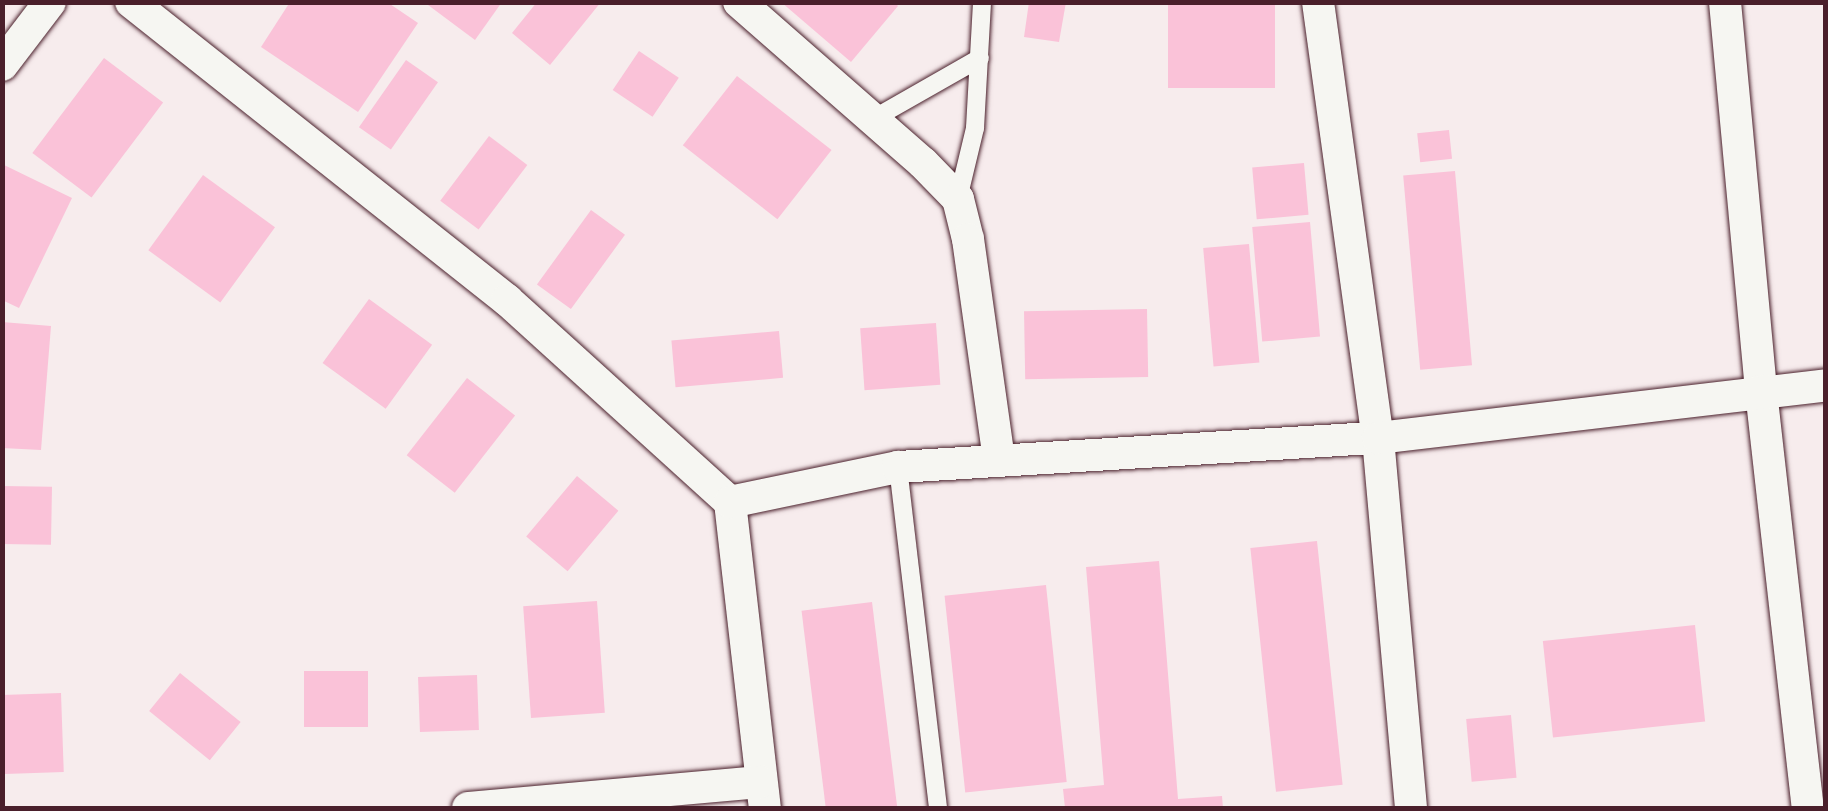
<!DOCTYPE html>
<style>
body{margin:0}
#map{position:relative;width:1828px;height:811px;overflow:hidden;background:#f7eced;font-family:"Indie Flower",sans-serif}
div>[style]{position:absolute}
.building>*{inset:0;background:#fac2d8;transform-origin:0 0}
.roads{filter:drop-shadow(0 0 2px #4a1f2b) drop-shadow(0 0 2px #4a1f2b)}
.lane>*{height:18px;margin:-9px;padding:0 9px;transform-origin:9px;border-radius:9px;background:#f6f6f2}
.street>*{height:32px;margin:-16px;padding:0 16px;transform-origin:16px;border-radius:16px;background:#f6f6f2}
span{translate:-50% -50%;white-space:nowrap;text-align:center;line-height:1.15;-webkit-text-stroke:8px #f6f6f2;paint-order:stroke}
.frame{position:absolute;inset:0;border:5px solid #4a1f2b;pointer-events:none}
</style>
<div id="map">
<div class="building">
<i style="clip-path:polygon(290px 2px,387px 2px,418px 23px,358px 112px,261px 47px)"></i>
<i style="clip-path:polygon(424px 2px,502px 2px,475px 40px)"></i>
<i style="clip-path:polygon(537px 2px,601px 2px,550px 65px,512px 33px)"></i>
<i style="clip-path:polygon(781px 2px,894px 2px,898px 6px,851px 62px)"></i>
<i style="clip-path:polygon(1029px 2px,1066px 2px,1059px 42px,1024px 37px)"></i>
<i style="left:1168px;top:2px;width:107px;height:86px"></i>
<i style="left:639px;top:51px;width:48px;height:47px;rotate:34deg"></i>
<i style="left:104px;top:58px;width:74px;height:119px;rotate:37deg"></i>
<i style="left:406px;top:60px;width:39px;height:82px;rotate:35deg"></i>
<i style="left:737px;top:76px;width:120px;height:88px;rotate:38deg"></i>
<i style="left:1449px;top:130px;width:29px;height:32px;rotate:84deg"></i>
<i style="left:489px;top:136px;width:48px;height:81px;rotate:37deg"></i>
<i style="left:1304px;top:163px;width:52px;height:52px;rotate:85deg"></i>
<i style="clip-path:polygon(2px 164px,72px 198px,19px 308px,2px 300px)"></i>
<i style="left:1455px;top:171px;width:195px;height:52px;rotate:85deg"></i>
<i style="left:203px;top:175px;width:89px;height:93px;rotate:36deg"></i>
<i style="left:591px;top:210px;width:42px;height:92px;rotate:36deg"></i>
<i style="left:1310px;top:222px;width:115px;height:58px;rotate:85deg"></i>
<i style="left:1249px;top:244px;width:119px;height:46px;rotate:85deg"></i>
<i style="left:369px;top:299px;width:78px;height:79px;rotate:36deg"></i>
<i style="left:1147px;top:309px;width:68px;height:123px;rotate:89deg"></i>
<i style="clip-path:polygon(2px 322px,51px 326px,41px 450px,2px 448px)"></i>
<i style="left:936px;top:323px;width:62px;height:76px;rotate:86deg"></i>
<i style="left:779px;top:331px;width:47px;height:108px;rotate:85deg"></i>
<i style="left:467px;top:378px;width:61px;height:98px;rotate:38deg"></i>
<i style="left:577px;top:476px;width:54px;height:79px;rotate:40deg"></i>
<i style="left:2px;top:486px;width:50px;height:58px;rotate:1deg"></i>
<i style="left:1317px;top:541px;width:245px;height:67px;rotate:84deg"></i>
<i style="clip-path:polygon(1159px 561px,1178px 799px,1222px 796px,1223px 808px,1065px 808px,1063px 789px,1104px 785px,1086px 567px)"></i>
<i style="left:1046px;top:585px;width:198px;height:102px;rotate:84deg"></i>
<i style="left:597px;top:601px;width:112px;height:74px;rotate:86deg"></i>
<i style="left:872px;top:602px;width:207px;height:71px;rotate:83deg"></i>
<i style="left:1695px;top:625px;width:97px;height:153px;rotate:84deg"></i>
<i style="left:368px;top:671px;width:56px;height:64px;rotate:90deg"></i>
<i style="left:180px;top:673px;width:78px;height:49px;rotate:39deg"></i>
<i style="left:477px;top:675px;width:55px;height:59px;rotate:88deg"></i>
<i style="left:61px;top:693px;width:79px;height:59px;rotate:88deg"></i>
<i style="left:1511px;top:715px;width:63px;height:45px;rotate:85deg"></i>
</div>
<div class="roads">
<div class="lane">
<i style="left:873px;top:119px;width:123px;rotate:-29.7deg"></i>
<i style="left:958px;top:199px;width:73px;rotate:-76.5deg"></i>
<i style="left:975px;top:128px;width:126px;rotate:-86.8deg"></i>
<i style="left:898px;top:467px;width:343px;rotate:83.3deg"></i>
</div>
<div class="street">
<i style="left:131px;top:2px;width:480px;rotate:38.4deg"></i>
<i style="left:507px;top:300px;width:301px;rotate:42.2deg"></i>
<i style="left:730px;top:502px;width:308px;rotate:83.5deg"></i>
<i style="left:739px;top:2px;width:244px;rotate:41.2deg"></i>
<i style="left:923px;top:163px;width:50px;rotate:45.8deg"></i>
<i style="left:958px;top:199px;width:41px;rotate:76deg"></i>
<i style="left:968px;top:239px;width:223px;rotate:82deg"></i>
<i style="left:1318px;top:2px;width:440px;rotate:82.2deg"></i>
<i style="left:1378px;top:438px;width:371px;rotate:84.9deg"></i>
<i style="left:1725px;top:2px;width:391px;rotate:84.7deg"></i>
<i style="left:1761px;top:391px;width:420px;rotate:83.6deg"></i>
<i style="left:2px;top:65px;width:79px;rotate:-52.7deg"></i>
<i style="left:730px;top:502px;width:172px;rotate:-11.8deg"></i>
<i style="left:898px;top:467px;width:481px;rotate:-3.5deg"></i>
<i style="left:1378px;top:438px;width:451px;rotate:-6.7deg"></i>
<i style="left:468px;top:808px;width:294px;rotate:-5.1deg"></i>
</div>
</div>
<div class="frame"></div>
</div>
